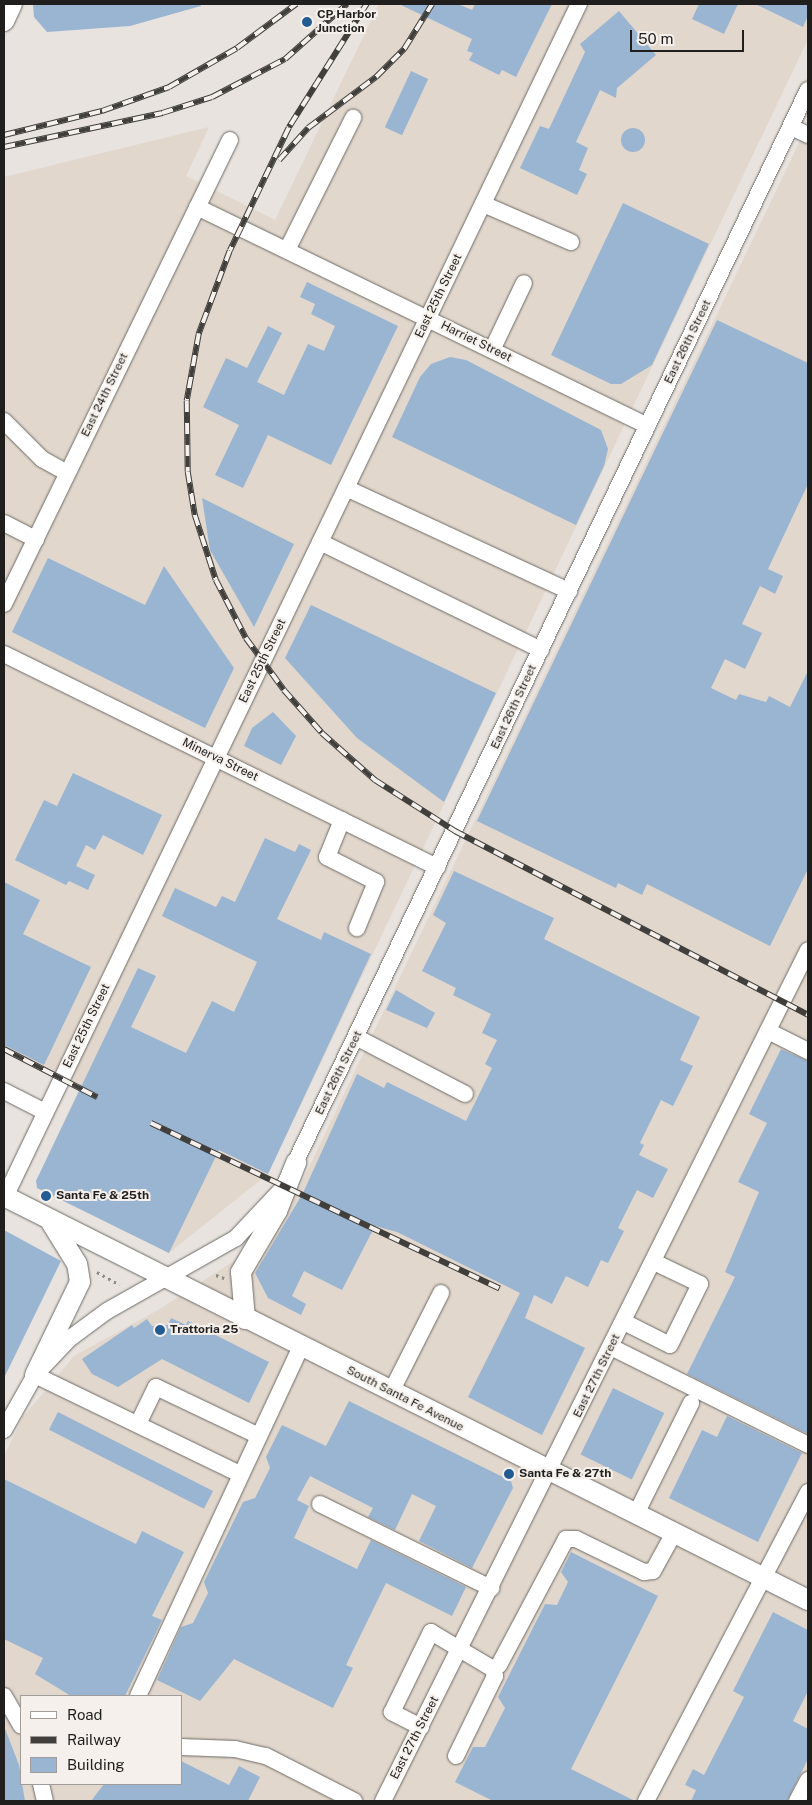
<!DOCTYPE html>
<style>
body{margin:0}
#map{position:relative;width:812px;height:1805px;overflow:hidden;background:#e8e3de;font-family:"Public Sans",sans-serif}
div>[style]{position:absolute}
.built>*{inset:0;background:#e1d7cc}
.building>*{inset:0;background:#9ab5d2;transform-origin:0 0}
.round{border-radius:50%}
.path>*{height:2.5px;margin-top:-1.25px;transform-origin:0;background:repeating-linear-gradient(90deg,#8c8985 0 2.5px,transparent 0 6.5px)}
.roads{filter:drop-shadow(0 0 1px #6d6964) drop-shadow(0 0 1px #6d6964)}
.minor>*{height:16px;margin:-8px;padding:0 8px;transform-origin:8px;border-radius:8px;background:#fff}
.major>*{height:20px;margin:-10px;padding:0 10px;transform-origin:10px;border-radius:10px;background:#fff}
.rail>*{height:5.5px;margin-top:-2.75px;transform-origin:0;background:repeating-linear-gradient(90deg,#f5f0eb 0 11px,#403f3c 0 22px);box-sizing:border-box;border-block:1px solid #403f3c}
.dots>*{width:14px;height:14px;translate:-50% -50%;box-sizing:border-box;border:2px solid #f5f0eb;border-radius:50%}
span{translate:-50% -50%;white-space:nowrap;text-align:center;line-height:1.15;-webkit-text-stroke:4px #f5f0eb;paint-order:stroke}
.poi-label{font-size:12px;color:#201f1d;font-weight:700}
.left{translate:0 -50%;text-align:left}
.street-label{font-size:12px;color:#201f1d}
.frame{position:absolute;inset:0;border:5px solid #201f1d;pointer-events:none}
.legend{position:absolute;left:20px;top:1695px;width:162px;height:90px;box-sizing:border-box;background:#f5f0eb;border:1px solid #a09c99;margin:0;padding:6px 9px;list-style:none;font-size:15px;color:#201f1d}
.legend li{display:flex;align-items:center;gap:10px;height:25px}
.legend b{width:25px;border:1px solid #a09c99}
.scale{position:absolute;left:630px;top:30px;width:114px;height:22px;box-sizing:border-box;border:2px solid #201f1d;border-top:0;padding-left:6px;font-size:15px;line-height:18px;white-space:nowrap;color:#201f1d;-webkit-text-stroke:4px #f5f0eb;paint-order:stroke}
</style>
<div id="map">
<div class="built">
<i style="clip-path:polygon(379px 4px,808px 4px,808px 39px,268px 1174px,169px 1253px,37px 1188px,36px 1181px,81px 1085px,4px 1047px,4px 177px,209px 127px,186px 176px,275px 220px)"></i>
<i style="clip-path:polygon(evenodd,808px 124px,808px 1801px,4px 1801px,4px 1456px,23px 1417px,74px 1356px,158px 1310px,248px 1252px,301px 1184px,808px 124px,21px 1696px,181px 1696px,181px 1784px,21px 1784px,21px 1696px)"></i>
</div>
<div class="building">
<i style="clip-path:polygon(33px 4px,200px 4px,201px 6px,130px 26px,47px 32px,34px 17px)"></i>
<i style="clip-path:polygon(399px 4px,458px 4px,472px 10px,475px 4px,552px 4px,516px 77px,502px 70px,499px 75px,469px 60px,473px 53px,467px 51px,472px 39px)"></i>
<i style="clip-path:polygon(699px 4px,738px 4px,724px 34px,692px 19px)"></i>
<i style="clip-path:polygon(755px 4px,808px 4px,808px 16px,803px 27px)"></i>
<i style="clip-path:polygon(619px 11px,656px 55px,617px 88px,616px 98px,600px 90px,576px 142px,588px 148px,579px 170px,587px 174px,577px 195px,520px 168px,540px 126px,549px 129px,585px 52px,580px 44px)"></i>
<i style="left:411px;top:71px;width:19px;height:62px;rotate:25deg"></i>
<i class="round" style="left:621px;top:128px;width:24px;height:24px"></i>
<i style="clip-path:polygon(623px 203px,709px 244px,652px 365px,621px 384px,611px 384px,551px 355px)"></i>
<i style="clip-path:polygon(307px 282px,398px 326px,331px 465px,268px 435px,243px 488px,215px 475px,239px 425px,203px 407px,226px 358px,247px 368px,268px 326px,282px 333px,257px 382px,284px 395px,308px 344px,324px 351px,335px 326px,311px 314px,315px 304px,300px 297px)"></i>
<i style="clip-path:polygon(717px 320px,808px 363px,808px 484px,768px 569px,783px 576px,775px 594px,760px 586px,742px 624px,762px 633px,745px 669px,725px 659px,711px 688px,736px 700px,739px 694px,766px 702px,769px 696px,790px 707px,808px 671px,808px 869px,770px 946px,647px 884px,642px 895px,618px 883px,616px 888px,477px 821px)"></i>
<i style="clip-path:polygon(450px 357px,466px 360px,601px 430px,608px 449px,604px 466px,576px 525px,392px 437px,420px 377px,431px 364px)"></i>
<i style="clip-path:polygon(202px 498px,294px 544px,254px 627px,210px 550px)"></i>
<i style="clip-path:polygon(48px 558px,145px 605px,164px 566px,234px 668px,205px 728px,12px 632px)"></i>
<i style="clip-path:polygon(311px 605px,496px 693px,444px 802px,357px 738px,285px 658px)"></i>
<i style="clip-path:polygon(273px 712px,296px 736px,281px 765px,244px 746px,252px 728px)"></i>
<i style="clip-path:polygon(73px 773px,162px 815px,143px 855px,103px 835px,95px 850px,86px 845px,76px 866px,95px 875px,88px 890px,69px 881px,66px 885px,15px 860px,44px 800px,57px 806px)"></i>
<i style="clip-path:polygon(265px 838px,295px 852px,299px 844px,311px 850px,277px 919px,321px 940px,324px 932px,371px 954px,268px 1174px,219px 1150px,169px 1253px,37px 1188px,36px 1181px,138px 968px,156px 976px,131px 1027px,186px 1053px,212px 1001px,234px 1012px,257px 962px,162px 916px,175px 888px,216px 907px,222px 896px,235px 902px)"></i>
<i style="clip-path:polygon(454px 871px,554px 918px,544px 939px,700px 1017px,680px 1060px,693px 1066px,673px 1106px,661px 1100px,640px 1143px,644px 1145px,639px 1155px,668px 1169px,653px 1198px,637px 1190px,618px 1228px,624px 1231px,608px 1263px,601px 1260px,588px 1287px,566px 1276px,552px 1304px,534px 1295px,525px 1318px,585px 1348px,542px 1435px,468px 1397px,520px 1293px,397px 1232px,375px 1226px,342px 1290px,304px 1271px,292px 1296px,306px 1304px,301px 1315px,268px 1298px,255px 1273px,303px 1193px,357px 1074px,384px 1088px,387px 1082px,466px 1121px,492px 1068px,485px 1064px,497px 1040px,482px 1033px,491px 1014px,453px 995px,456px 988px,422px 971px,446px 923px,433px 915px)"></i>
<i style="clip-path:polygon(4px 882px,40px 900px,23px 934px,91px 967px,44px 1065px,4px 1045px)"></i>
<i style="clip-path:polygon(396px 990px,435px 1013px,427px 1028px,386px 1010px)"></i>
<i style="clip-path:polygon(781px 1049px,808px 1061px,808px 1434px,687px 1374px,735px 1277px,725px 1272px,759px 1192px,738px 1182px,767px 1123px,749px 1114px)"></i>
<i style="clip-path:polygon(4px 1230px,61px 1261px,4px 1378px)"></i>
<i style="clip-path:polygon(171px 1318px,186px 1325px,188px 1321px,269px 1362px,249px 1403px,162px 1359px,118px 1387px,92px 1374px,82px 1359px,132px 1325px,134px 1328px,147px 1319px,152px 1326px,168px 1325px)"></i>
<i style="left:613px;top:1388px;width:57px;height:74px;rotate:26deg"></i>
<i style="clip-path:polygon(349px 1401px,511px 1481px,513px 1488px,472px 1568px,419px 1541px,436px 1506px,412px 1494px,395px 1530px,368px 1517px,373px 1508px,310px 1476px,297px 1500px,309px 1506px,294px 1538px,357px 1569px,371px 1540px,466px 1587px,452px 1616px,386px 1583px,346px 1665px,353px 1668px,333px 1708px,234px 1659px,200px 1701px,157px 1680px,181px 1627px,193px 1623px,208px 1593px,204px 1582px,243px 1502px,255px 1498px,270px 1468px,266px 1457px,282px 1425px,326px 1446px)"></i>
<i style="left:58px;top:1412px;width:174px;height:20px;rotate:27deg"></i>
<i style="clip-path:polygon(727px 1416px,802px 1453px,758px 1542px,669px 1498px,702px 1430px,717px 1437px)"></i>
<i style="clip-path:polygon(4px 1479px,136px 1544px,142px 1531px,184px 1552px,152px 1616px,162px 1620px,125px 1696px,71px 1696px,35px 1674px,43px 1658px,4px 1639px)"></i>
<i style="clip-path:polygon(571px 1552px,658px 1596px,571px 1769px,635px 1801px,493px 1801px,455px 1782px,473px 1747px,485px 1747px,505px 1708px,498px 1697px,545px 1604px,557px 1605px,568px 1582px,561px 1572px)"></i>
<i style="clip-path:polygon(773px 1612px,808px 1630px,808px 1691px,793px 1721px,808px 1729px,808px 1759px,787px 1801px,691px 1801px,696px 1790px,685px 1785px,693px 1769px,704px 1775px,744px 1697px,733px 1691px)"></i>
<i style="clip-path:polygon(4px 1726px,19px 1765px,25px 1801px,4px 1801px)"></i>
<i style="clip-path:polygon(181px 1761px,229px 1785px,239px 1766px,260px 1777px,248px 1801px,91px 1801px,104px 1784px,181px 1784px)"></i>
</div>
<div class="path">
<i style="left:97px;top:1272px;width:26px;rotate:29deg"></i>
<i style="left:216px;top:1275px;width:9px;rotate:21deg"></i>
</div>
<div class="roads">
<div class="minor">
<i style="left:791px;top:127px;width:19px;rotate:25deg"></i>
<i style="left:483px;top:204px;width:96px;rotate:23.4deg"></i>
<i style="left:197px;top:207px;width:501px;rotate:25.9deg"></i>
<i style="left:287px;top:250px;width:148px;rotate:-63.4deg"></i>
<i style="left:492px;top:350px;width:74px;rotate:-64.5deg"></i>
<i style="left:4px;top:421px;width:54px;rotate:45deg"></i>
<i style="left:42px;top:459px;width:29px;rotate:29deg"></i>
<i style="left:346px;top:488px;width:246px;rotate:24.8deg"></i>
<i style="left:4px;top:523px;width:36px;rotate:27deg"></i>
<i style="left:320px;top:542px;width:246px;rotate:26deg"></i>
<i style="left:4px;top:604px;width:516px;rotate:-64.03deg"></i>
<i style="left:4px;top:654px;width:483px;rotate:26.2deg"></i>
<i style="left:342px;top:820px;width:40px;rotate:112deg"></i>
<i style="left:327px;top:857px;width:55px;rotate:27deg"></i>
<i style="left:376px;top:882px;width:50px;rotate:112.4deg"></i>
<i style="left:768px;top:1031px;width:45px;rotate:26.6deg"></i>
<i style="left:356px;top:1037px;width:123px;rotate:27.6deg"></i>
<i style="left:4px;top:1091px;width:46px;rotate:27.1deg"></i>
<i style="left:5px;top:1197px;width:1324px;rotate:-64.31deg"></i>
<i style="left:624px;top:1322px;width:51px;rotate:26.6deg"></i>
<i style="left:670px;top:1345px;width:68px;rotate:-63.8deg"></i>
<i style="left:700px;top:1284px;width:51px;rotate:-154.4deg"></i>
<i style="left:611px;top:1347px;width:220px;rotate:26.4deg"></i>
<i style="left:35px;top:1375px;width:228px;rotate:25.8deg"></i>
<i style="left:391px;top:1392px;width:111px;rotate:-63.2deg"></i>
<i style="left:138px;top:1424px;width:41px;rotate:-64.1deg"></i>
<i style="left:156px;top:1387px;width:114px;rotate:25.4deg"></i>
<i style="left:4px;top:1430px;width:63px;rotate:-60.6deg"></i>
<i style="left:35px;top:1375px;width:50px;rotate:-46.6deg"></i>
<i style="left:69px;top:1339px;width:47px;rotate:-36.4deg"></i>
<i style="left:107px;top:1311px;width:148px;rotate:-29.5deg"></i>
<i style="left:236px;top:1238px;width:69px;rotate:-46.8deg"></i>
<i style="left:283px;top:1188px;width:1217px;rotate:-64.45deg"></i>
<i style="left:320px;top:1504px;width:191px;rotate:26.2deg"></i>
<i style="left:636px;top:1514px;width:124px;rotate:-63.6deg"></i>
<i style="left:4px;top:1696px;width:34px;rotate:60deg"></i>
<i style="left:138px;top:1696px;width:385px;rotate:-65deg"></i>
<i style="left:421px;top:1727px;width:33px;rotate:-153deg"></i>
<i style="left:392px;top:1712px;width:89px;rotate:-64deg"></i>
<i style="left:431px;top:1632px;width:72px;rotate:30.8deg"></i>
<i style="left:493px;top:1669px;width:7px;rotate:-34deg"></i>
<i style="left:499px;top:1665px;width:143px;rotate:-62deg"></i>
<i style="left:566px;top:1539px;width:10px"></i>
<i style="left:576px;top:1539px;width:76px;rotate:25.9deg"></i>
<i style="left:644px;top:1572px;width:9px;rotate:-6deg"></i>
<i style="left:653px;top:1571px;width:43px;rotate:-61.1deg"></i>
<i style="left:181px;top:1747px;width:54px;rotate:2.1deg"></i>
<i style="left:235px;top:1749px;width:32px;rotate:13deg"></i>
<i style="left:266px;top:1756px;width:99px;rotate:27.1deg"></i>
<i style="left:456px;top:1756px;width:89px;rotate:-64deg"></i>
<i style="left:495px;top:1676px;width:7px;rotate:-106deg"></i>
<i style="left:41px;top:1784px;width:17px;rotate:77deg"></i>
<i style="left:383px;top:1801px;width:951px;rotate:-63.46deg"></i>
<i style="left:646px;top:1801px;width:349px;rotate:-62.3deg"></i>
<i style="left:797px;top:1801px;width:24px;rotate:-62deg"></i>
</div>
<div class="major">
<i style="left:4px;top:21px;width:19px;rotate:-65deg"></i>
<i style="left:4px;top:1196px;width:900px;rotate:26.68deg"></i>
<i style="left:245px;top:1319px;width:47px;rotate:-94.9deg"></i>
<i style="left:241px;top:1272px;width:71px;rotate:-59.5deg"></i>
<i style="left:277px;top:1211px;width:52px;rotate:-68.4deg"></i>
<i style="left:35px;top:1375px;width:103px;rotate:-64.2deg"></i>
<i style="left:80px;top:1282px;width:18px;rotate:-99deg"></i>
<i style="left:77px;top:1264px;width:49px;rotate:-121.8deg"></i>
</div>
</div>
<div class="rail">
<i style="left:367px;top:4px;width:146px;rotate:122.2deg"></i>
<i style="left:289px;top:128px;width:136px;rotate:115.6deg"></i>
<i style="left:230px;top:251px;width:89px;rotate:110.5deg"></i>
<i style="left:199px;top:334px;width:68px;rotate:100.2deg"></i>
<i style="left:187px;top:401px;width:71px;rotate:89.2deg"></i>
<i style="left:188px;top:472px;width:44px;rotate:80.8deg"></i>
<i style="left:195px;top:515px;width:68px;rotate:72.1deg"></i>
<i style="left:216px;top:580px;width:65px;rotate:62.7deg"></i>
<i style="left:246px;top:638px;width:64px;rotate:53.8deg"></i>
<i style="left:284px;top:690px;width:57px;rotate:48.5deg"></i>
<i style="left:322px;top:733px;width:71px;rotate:41.6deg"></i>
<i style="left:375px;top:780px;width:95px;rotate:32.5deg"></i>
<i style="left:455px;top:831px;width:398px;rotate:27.5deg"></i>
<i style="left:4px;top:135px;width:101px;rotate:-13.8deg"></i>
<i style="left:102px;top:111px;width:71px;rotate:-19.7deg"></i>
<i style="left:169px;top:87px;width:78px;rotate:-29.8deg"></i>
<i style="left:237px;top:48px;width:74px;rotate:-36.7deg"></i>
<i style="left:4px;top:147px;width:162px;rotate:-12.1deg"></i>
<i style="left:162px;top:113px;width:52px;rotate:-17.7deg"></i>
<i style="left:212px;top:97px;width:82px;rotate:-27.5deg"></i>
<i style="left:285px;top:59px;width:83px;rotate:-41.6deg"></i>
<i style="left:279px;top:160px;width:43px;rotate:-47.8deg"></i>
<i style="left:308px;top:128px;width:85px;rotate:-36.9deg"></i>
<i style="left:376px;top:77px;width:40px;rotate:-45deg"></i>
<i style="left:404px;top:49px;width:53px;rotate:-58.1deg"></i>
<i style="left:4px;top:1049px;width:105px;rotate:27.3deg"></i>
<i style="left:151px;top:1123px;width:386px;rotate:25.4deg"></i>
</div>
<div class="dots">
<i style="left:307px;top:22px;background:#235b93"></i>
<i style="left:46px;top:1196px;background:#235b93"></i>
<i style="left:160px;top:1330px;background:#235b93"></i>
<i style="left:509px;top:1474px;background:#235b93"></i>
</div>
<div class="poi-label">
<span class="left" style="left:317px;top:22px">CP Harbor<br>Junction</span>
<span class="left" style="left:56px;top:1196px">Santa Fe &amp; 25th</span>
<span class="left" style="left:170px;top:1330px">Trattoria 25</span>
<span class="left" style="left:519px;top:1474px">Santa Fe &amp; 27th</span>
</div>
<div class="street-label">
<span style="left:439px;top:296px;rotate:-64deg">East 25th Street</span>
<span style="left:476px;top:342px;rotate:26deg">Harriet Street</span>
<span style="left:688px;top:342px;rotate:-64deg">East 26th Street</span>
<span style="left:105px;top:395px;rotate:-64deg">East 24th Street</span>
<span style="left:263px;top:661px;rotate:-64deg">East 25th Street</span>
<span style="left:514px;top:707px;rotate:-65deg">East 26th Street</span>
<span style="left:220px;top:760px;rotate:26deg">Minerva Street</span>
<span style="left:87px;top:1026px;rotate:-64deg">East 25th Street</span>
<span style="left:339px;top:1073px;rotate:-64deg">East 26th Street</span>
<span style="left:597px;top:1376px;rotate:-64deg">East 27th Street</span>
<span style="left:405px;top:1399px;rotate:27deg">South Santa Fe Avenue</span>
<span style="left:415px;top:1738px;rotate:-63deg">East 27th Street</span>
</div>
<div class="frame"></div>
<ul class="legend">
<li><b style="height:6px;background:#fff"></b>Road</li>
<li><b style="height:6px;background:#403f3c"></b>Railway</li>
<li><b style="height:14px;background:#9ab5d2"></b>Building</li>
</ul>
<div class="scale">50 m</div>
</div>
